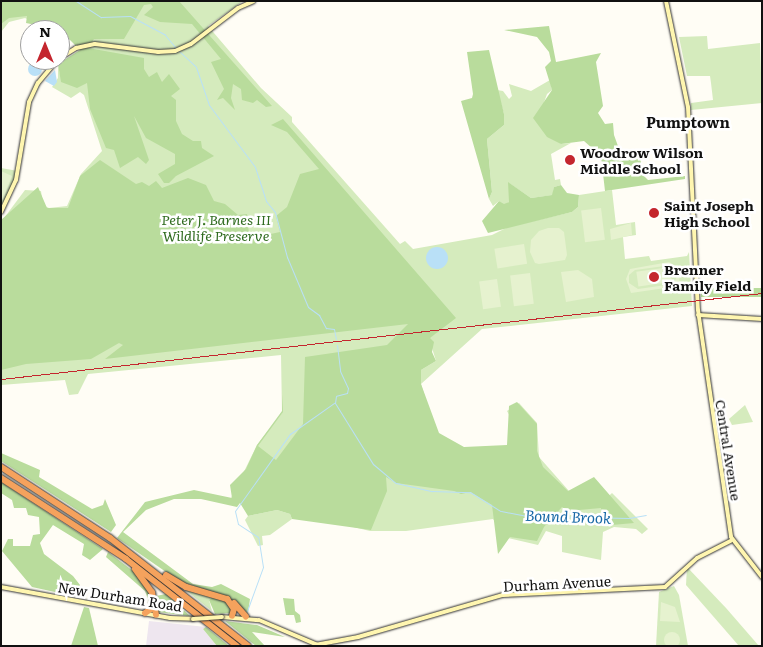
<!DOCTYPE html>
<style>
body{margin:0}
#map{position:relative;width:763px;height:647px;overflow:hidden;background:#fffdf5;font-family:Literata,serif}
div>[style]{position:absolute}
.industrial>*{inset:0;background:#eee6ef}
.green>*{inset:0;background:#d5ebbd}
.forest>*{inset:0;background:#b9dc9c;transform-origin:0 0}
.pitch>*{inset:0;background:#e6f2cf;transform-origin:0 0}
.round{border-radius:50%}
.water>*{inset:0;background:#b9e0f7}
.stream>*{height:1px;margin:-0.5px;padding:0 0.5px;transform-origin:0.5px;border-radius:0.5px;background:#b9e0f7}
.roads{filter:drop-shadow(0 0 1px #333) drop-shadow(0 0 1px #333)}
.secondary>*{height:4px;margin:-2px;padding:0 2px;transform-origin:2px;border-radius:2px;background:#fff6b0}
.highway>*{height:6px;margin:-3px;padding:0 3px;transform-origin:3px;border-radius:3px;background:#f5a25d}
.rail>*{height:1px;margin:-0.5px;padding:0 0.5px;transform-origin:0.5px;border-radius:0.5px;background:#c4262e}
.bridges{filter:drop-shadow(0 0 1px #333) drop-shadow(0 0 1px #333)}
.secondary-bridge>*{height:4px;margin:-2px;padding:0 2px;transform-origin:2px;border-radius:2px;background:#fff6b0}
.dots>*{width:14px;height:14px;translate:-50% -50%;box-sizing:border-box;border:2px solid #fff;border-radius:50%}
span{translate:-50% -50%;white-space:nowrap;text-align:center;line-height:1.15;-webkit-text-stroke:5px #fff;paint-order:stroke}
.poi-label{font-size:14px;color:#111;font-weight:700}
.left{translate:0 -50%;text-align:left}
.park-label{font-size:14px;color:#2f6b1f;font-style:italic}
.street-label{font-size:14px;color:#111}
.neighbourhood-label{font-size:15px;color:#111;font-weight:700}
.water-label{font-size:15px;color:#1768a6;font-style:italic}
.frame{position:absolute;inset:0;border:2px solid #111;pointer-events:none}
.north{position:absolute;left:20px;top:20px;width:50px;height:50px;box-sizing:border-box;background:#fff;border:1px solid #a0a0a0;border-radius:50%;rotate:0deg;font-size:14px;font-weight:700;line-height:20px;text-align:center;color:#111}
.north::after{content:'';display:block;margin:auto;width:18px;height:22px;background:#c4262e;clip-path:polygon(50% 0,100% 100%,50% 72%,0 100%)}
</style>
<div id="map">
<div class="industrial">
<i style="clip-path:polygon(149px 621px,206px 627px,203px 629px,217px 646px,146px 646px)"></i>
</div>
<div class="green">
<i style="clip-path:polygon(evenodd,1px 1px,243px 1px,208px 26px,261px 88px,292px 117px,292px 122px,400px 244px,405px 241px,413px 249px,492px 235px,508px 227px,572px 212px,578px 207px,579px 195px,612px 190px,616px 225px,635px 222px,636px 235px,623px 237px,625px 259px,649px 256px,651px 261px,687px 256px,689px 252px,692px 306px,482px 329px,421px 384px,439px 441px,452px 448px,513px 451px,512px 420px,507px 411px,519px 403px,537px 423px,539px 457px,584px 508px,596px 508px,612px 493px,648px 529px,642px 534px,636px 529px,614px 527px,603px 532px,601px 560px,562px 552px,562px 536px,546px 531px,538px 545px,508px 538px,493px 519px,406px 531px,370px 531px,231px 498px,257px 445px,282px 413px,281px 355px,88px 374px,78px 394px,69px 395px,65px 380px,1px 385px,1px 222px,25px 190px,41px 191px,43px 205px,49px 208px,67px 206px,81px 174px,102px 151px,84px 95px,80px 92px,71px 98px,52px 87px,58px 78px,58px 64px,60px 74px,87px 48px,60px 35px,60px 30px,50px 30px,25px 18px,9px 22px,1px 32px,1px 1px,444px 327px,429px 338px,436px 361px,421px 370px,405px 331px,444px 327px)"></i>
<i style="clip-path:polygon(707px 36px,708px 49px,760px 43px,762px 103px,691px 110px,691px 103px,713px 100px,711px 83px,710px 76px,687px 76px,679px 37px)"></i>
<i style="clip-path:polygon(550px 80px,552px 90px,547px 94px,541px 111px,561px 144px,571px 143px,551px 154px,555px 180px,560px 179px,561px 185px,554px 187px,553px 195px,531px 198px,509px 183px,509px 202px,504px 205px,499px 201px,493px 206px,489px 199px,492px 192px,487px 139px,504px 125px,504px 114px,497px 90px,503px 91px,509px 99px,512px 96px,509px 84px,531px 91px)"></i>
<i style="clip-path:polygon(1px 168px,18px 171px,5px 204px,1px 202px)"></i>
<i style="clip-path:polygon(745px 405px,753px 422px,732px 425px,729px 419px)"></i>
<i style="clip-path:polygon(277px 510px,290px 514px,292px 519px,270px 535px,262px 536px,263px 545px,258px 546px,245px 520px,248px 516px)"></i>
<i style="clip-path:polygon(687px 567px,726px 608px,759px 646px,739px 646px,686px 585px)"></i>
<i style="clip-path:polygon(674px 586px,679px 595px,688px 646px,656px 646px,659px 592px)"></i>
<i style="clip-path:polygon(183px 588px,213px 596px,209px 600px,212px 611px)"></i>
</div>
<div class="forest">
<i style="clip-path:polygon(1px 1px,179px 1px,272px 106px,266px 107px,257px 100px,253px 103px,242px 100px,241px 89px,233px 84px,231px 98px,235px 110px,223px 98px,217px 100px,224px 89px,211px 62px,221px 59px,192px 24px,160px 22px,144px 15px,153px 7px,151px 4px,144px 5px,124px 39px,94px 39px,88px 48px,144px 58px,144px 69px,149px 77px,157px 72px,162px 82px,169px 74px,180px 89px,171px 96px,176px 100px,176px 121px,182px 134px,193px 141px,201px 141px,202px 148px,214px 156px,176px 176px,169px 183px,164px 183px,158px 174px,175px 164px,175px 154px,146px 138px,134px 116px,149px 160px,146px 164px,138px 157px,120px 168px,114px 150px,106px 148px,90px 109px,87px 83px,77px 88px,61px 82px,58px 64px,80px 50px,60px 30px,26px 23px,27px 16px,9px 18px,1px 24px)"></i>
<i style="clip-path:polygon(549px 26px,556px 62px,601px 53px,596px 62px,603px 106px,598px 113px,605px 124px,613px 123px,614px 135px,623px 160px,640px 158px,644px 176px,648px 180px,685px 176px,685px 179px,605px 191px,601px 156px,584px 141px,561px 144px,547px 137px,533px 118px,552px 90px,545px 67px,551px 61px,549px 52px,537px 37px,504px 30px)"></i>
<i style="clip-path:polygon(489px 50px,504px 114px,504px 125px,487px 139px,492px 192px,489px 199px,461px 101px,472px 98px,473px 94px,467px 52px)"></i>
<i style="clip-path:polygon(283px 119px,456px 318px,430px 338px,434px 342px,432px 352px,436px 361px,421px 370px,421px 384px,439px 433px,464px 447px,507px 445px,509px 406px,517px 402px,537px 424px,537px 451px,543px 467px,568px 491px,594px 477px,634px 523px,601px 526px,601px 508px,568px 511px,562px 507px,544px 527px,537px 541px,510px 537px,498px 554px,492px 505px,470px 492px,461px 494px,454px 491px,396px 483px,386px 477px,387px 491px,371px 530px,292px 519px,290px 514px,277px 510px,248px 516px,240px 503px,237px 507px,201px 499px,174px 499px,146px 510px,123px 532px,193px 584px,212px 587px,221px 584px,250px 599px,248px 613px,227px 597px,179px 581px,117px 538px,145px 502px,194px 490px,232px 498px,230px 485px,246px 469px,257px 445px,282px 411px,282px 394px,283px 412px,258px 446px,276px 460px,303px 424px,305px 357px,387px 345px,408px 324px,105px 359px,123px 345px,119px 343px,91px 359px,26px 364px,1px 370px,1px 220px,38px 187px,47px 208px,68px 208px,80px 176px,100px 160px,136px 184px,142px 182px,149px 186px,156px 181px,162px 188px,188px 178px,206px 185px,214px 201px,225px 204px,238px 215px,247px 214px,249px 234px,261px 236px,280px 232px,276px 216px,287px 207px,300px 174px,319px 169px,287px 132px,271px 125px)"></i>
<i style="clip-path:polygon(508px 182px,531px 198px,552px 195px,554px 187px,561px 185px,567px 193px,579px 195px,578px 207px,572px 212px,488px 233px,482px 221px,499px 201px,504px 204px,509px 202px)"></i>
<i style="left:762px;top:288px;width:9px;height:61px;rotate:90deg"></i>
<i style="clip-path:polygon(1px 453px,40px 470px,39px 477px,92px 509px,103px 505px,105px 499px,116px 525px,111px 532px,1px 461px)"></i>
<i style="clip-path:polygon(1px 482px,103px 549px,90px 560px,82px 555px,84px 544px,53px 525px,40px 543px,44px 554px,73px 576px,80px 585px,78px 597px,32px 587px,2px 551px,8px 539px,13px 539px,13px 546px,30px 546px,33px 535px,40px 534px,39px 517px,28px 515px,26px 508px,14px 508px,12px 500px,1px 493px)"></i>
<i style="clip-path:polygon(108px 552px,137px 574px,149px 591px,151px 605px,146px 609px,149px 602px,145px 591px,106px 557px)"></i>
<i style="clip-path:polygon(166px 594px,190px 616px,158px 612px,156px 596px)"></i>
<i style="clip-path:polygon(212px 597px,230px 603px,232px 613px,215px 614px,209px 600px)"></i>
<i style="clip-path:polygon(283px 598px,294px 599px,295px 611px,300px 615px,301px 622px,296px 623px,294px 615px,286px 615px)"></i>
<i style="clip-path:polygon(84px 607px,89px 608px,98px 646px,71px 646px)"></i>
<i style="clip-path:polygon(225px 621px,257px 625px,285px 637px,252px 632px,265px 646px,256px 646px)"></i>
<i style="clip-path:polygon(206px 627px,229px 646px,230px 646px,217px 646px,203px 629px)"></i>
</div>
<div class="pitch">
<i style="clip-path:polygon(1px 171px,12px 176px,3px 200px,1px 198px)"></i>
<i style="left:601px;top:208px;width:32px;height:20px;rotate:83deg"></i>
<i style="clip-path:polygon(631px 223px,632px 235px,611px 240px,610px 229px)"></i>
<i style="clip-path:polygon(548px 228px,559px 228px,564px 232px,567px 255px,565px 260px,539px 264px,535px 263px,530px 252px,531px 240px,539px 231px)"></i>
<i style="left:524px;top:244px;width:20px;height:30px;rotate:81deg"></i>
<i style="clip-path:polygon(evenodd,669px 262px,680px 269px,679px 286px,631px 293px,626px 279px,630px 269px,669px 262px,672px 265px,679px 273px,673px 284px,638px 289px,629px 283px,629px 275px,635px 270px,672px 265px)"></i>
<i style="left:670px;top:267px;width:15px;height:34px;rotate:82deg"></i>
<i style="clip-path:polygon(578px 270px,592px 279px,594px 297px,566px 302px,561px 272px)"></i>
<i style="left:530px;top:273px;width:31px;height:20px;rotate:83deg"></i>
<i style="left:497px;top:279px;width:28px;height:18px;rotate:82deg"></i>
<i style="clip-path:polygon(661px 602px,675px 607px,680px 622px,660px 621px)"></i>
<i class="round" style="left:664px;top:632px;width:16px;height:16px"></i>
</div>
<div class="water">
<i class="round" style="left:28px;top:62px;width:14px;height:14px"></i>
<i style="clip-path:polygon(55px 70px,57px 82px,54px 86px,45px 81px)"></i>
<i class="round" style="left:426px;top:247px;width:22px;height:22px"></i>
</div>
<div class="stream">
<i style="left:76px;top:1px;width:30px;rotate:33deg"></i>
<i style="left:101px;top:17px;width:29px;rotate:-2deg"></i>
<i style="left:130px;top:16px;width:40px;rotate:28deg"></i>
<i style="left:165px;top:35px;width:17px;rotate:50deg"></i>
<i style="left:179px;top:51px;width:23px;rotate:43deg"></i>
<i style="left:196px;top:67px;width:40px;rotate:71.1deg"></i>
<i style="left:209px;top:105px;width:77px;rotate:53.4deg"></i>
<i style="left:255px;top:167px;width:36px;rotate:72deg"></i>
<i style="left:266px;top:201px;width:14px;rotate:51deg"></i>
<i style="left:275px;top:212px;width:47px;rotate:75.1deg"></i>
<i style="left:287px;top:257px;width:54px;rotate:67.2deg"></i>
<i style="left:308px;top:307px;width:14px;rotate:36deg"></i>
<i style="left:319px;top:315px;width:15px;rotate:62deg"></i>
<i style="left:326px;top:328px;width:8px;rotate:7deg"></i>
<i style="left:334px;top:329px;width:10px;rotate:79deg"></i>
<i style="left:337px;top:345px;width:26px;rotate:83deg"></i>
<i style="left:340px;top:371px;width:19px;rotate:65deg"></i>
<i style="left:348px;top:388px;width:5px;rotate:101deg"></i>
<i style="left:347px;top:393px;width:11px;rotate:165deg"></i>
<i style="left:336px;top:396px;width:7px;rotate:98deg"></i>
<i style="left:335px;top:403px;width:72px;rotate:58.1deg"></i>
<i style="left:373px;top:464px;width:30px;rotate:40deg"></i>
<i style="left:396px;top:483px;width:37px;rotate:13deg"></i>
<i style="left:432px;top:491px;width:38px;rotate:2deg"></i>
<i style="left:470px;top:492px;width:36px;rotate:32deg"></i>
<i style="left:501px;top:511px;width:25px;rotate:11deg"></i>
<i style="left:526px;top:516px;width:103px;rotate:1.1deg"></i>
<i style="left:629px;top:518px;width:17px;rotate:-10deg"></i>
<i style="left:247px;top:611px;width:47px;rotate:-70deg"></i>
<i style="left:263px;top:567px;width:30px;rotate:-99deg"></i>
<i style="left:258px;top:537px;width:24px;rotate:-147deg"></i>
<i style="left:238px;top:524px;width:13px;rotate:-103deg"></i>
<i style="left:235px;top:511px;width:95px;rotate:-54.5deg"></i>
<i style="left:290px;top:434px;width:54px;rotate:-35.2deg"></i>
</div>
<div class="roads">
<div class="secondary">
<i style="left:666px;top:1px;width:108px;rotate:78.3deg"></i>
<i style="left:688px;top:107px;width:203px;rotate:87.2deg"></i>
<i style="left:698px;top:310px;width:229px;rotate:81.7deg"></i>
<i style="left:731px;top:537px;width:51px;rotate:52.2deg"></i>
<i style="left:60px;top:58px;width:19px;rotate:-32deg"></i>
<i style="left:76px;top:48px;width:19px;rotate:-12deg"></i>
<i style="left:95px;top:44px;width:64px;rotate:7.2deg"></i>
<i style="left:158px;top:52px;width:17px;rotate:-3deg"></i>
<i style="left:175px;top:51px;width:17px;rotate:-24deg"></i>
<i style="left:191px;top:44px;width:59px;rotate:-37.5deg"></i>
<i style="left:238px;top:8px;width:17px;rotate:-24deg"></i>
<i style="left:1px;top:212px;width:35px;rotate:-65deg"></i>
<i style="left:16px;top:180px;width:79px;rotate:-80.5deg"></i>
<i style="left:29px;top:102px;width:21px;rotate:-65deg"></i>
<i style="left:38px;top:83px;width:30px;rotate:-50deg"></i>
<i style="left:698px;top:315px;width:64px;rotate:3.6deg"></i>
<i style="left:1px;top:587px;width:172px;rotate:10.4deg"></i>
<i style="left:170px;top:618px;width:23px;rotate:2deg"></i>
<i style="left:222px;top:617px;width:37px;rotate:5deg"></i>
<i style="left:259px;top:620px;width:66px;rotate:23.1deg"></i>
<i style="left:315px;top:645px;width:44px;rotate:-10.5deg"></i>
<i style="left:358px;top:637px;width:151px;rotate:-16.2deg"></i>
<i style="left:503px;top:595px;width:162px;rotate:-2.8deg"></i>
<i style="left:665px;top:587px;width:43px;rotate:-42.2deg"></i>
<i style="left:697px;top:558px;width:38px;rotate:-27deg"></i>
</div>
<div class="highway">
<i style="left:1px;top:467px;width:130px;rotate:33.1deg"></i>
<i style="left:110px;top:538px;width:175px;rotate:38deg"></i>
<i style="left:1px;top:478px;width:149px;rotate:32.9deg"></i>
<i style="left:126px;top:559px;width:141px;rotate:38.1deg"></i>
<i style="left:135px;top:569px;width:29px;rotate:54deg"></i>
<i style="left:152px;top:592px;width:23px;rotate:80deg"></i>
<i style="left:166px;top:575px;width:23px;rotate:31deg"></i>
<i style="left:186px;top:587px;width:43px;rotate:16.3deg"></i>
<i style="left:227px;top:599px;width:12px;rotate:55deg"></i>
<i style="left:234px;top:609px;width:7px;rotate:106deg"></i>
<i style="left:234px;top:603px;width:18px;rotate:49deg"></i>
<i style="left:145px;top:613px;width:7px;rotate:-34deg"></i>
<i style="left:151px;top:609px;width:7px;rotate:-74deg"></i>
</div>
</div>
<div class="rail">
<i style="left:1px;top:379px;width:766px;rotate:-6.45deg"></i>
</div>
<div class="bridges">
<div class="secondary-bridge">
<i style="left:193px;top:619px;width:29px;rotate:-4deg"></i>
</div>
</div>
<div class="dots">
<i style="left:570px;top:160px;background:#c4262e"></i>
<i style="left:654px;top:213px;background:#c4262e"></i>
<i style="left:654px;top:277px;background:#c4262e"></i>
</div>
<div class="poi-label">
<span class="left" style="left:580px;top:160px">Woodrow Wilson<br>Middle School</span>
<span class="left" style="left:664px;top:213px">Saint Joseph<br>High School</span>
<span class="left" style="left:664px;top:277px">Brenner<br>Family Field</span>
</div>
<div class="park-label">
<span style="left:216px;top:227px">Peter J. Barnes III<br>Wildlife Preserve</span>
</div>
<div class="street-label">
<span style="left:729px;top:450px;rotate:81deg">Central Avenue</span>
<span style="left:557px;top:583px;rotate:-3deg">Durham Avenue</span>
<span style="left:120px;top:596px;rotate:9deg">New Durham Road</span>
</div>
<div class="neighbourhood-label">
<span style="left:688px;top:122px">Pumptown</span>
</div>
<div class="water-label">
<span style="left:568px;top:516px;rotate:2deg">Bound Brook</span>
</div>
<div class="frame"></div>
<div class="north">N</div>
</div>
